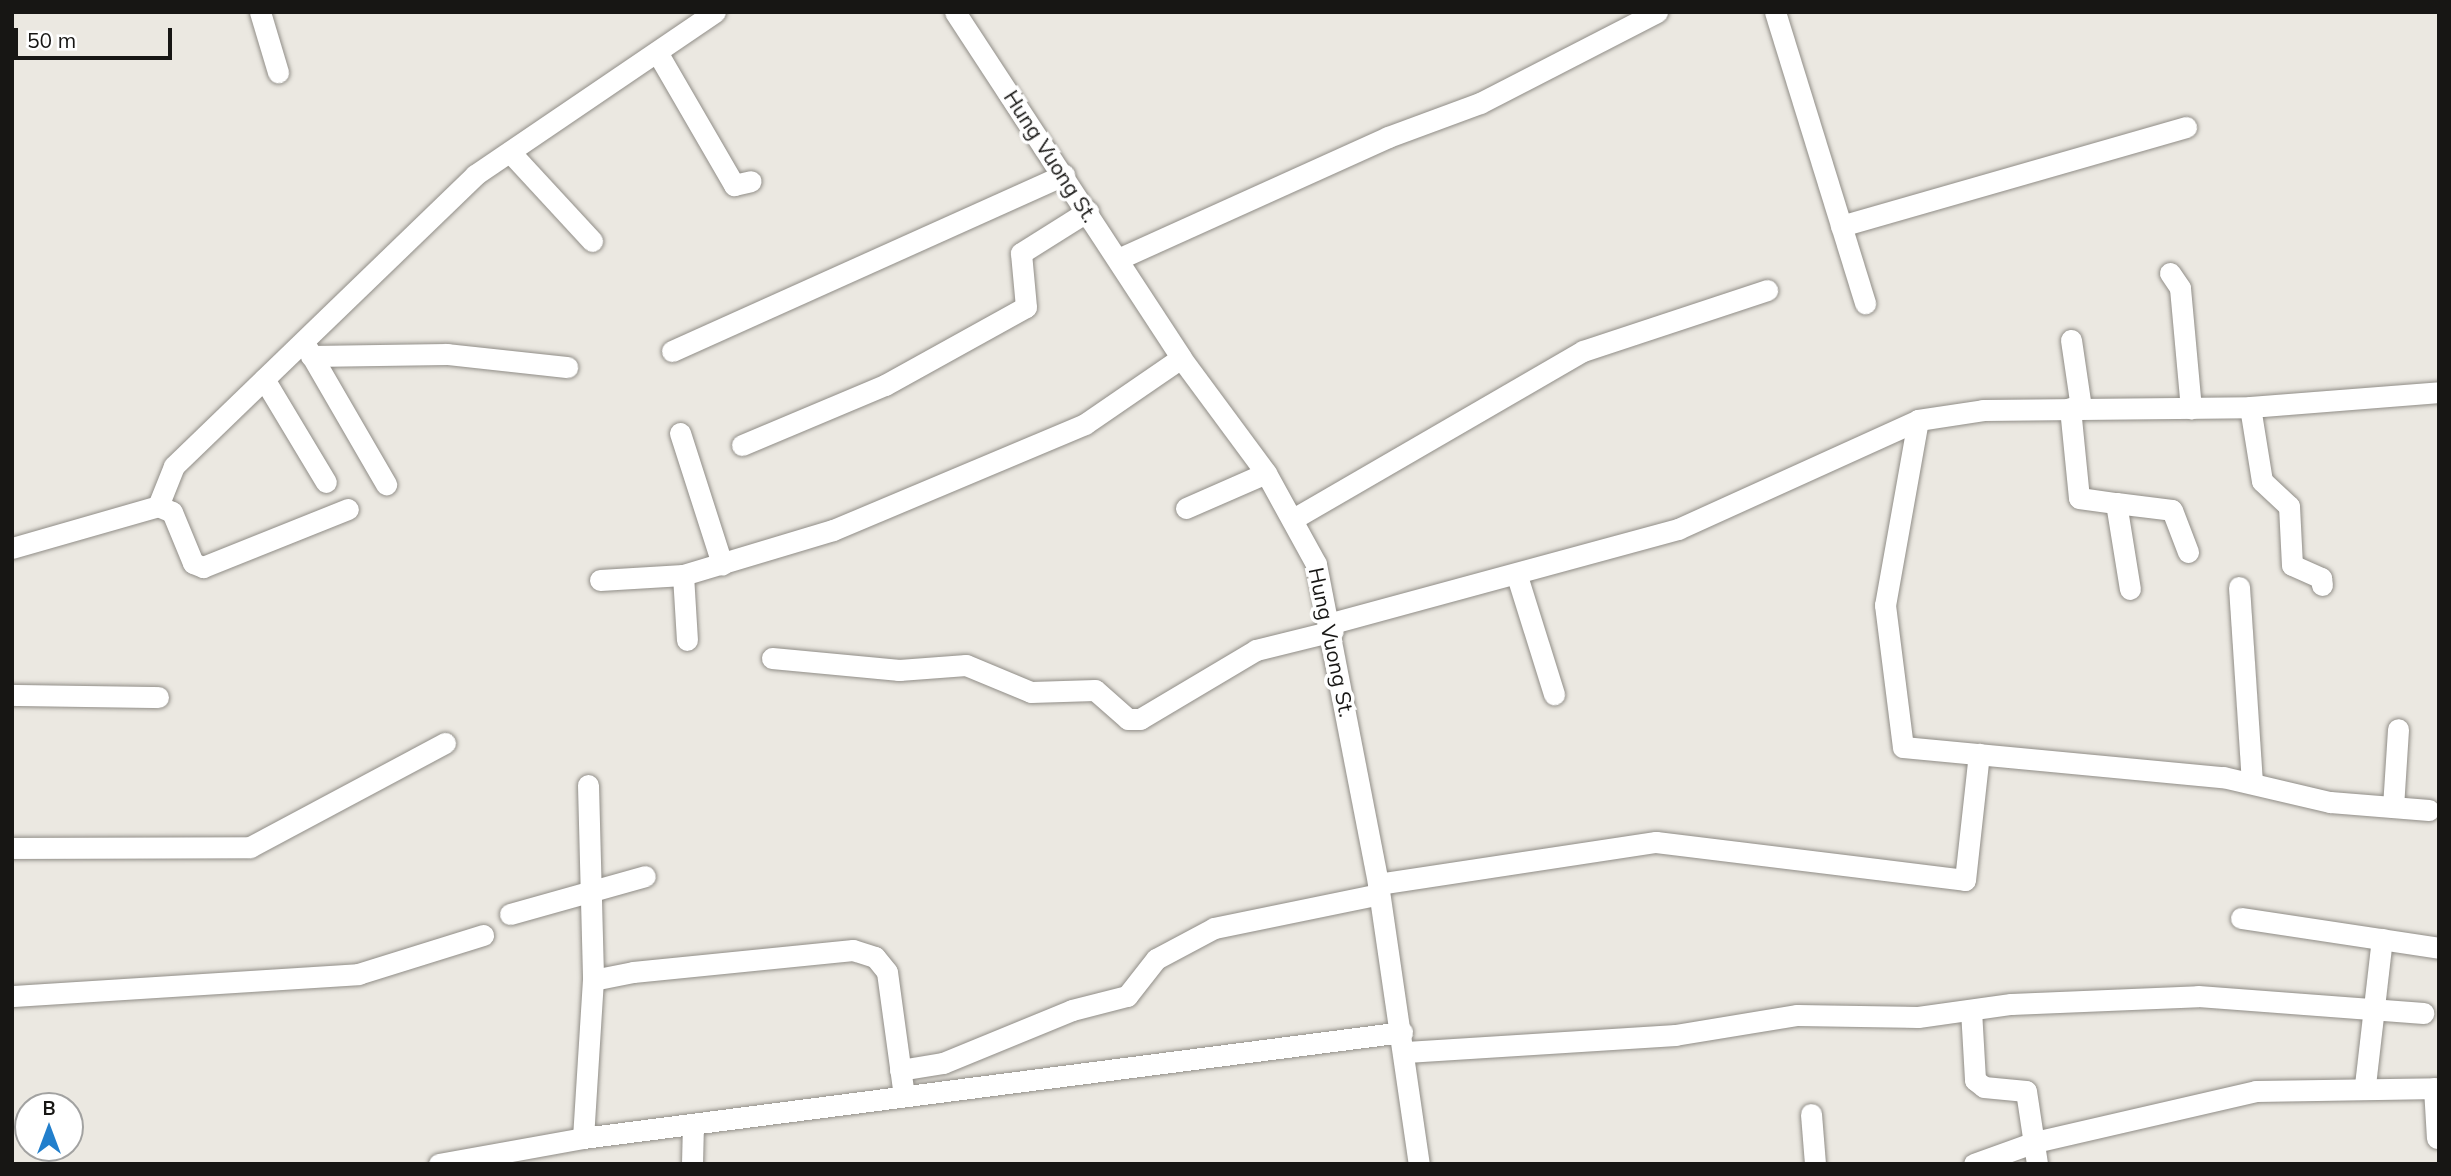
<!DOCTYPE html>
<style>
body{margin:0}
#map{position:relative;width:2451px;height:1176px;overflow:hidden;background:#ebe8e1;font-family:Mulish,sans-serif}
div>[style]{position:absolute}
.roads{filter:drop-shadow(0 0 2px #908d87) drop-shadow(0 0 2px #908d87)}
.minor>*{height:21px;margin:-10.5px;padding:0 10.5px;transform-origin:10.5px;border-radius:10.5px;background:#fff}
span{translate:-50% -50%;white-space:nowrap;text-align:center;line-height:1.15;-webkit-text-stroke:7px #fff;paint-order:stroke}
.street-label{font-size:21px;color:#171614}
.frame{position:absolute;inset:0;border:14px solid #171614;pointer-events:none}
.north{position:absolute;left:14px;top:1092px;width:70px;height:70px;box-sizing:border-box;background:#fff;border:2px solid #a2a2a1;border-radius:50%;rotate:0deg;font-size:19px;font-weight:700;line-height:28px;text-align:center;color:#171614}
.north::after{content:'';display:block;margin:auto;width:24px;height:32px;background:#227fcc;clip-path:polygon(50% 0,100% 100%,50% 72%,0 100%)}
.scale{position:absolute;left:14px;top:28px;width:158px;height:32px;box-sizing:border-box;border:4px solid #171614;border-top:0;padding-left:9px;font-size:21px;line-height:24px;white-space:nowrap;color:#171614;-webkit-text-stroke:5px #fff;paint-order:stroke}
</style>
<div id="map">
<div class="roads">
<div class="minor">
<i style="left:260px;top:12px;width:63px;rotate:73.3deg"></i>
<i style="left:955px;top:12px;width:413px;rotate:56.8deg"></i>
<i style="left:1181px;top:358px;width:143px;rotate:53.5deg"></i>
<i style="left:1266px;top:473px;width:104px;rotate:61.2deg"></i>
<i style="left:1316px;top:564px;width:326px;rotate:79deg"></i>
<i style="left:1378px;top:884px;width:283px;rotate:81.7deg"></i>
<i style="left:1775px;top:12px;width:305px;rotate:72.8deg"></i>
<i style="left:657px;top:52px;width:154px;rotate:59.9deg"></i>
<i style="left:734px;top:185px;width:17px;rotate:-13deg"></i>
<i style="left:510px;top:152px;width:121px;rotate:47.3deg"></i>
<i style="left:1841px;top:226px;width:359px;rotate:-16deg"></i>
<i style="left:1118px;top:259px;width:296px;rotate:-24.3deg"></i>
<i style="left:1388px;top:137px;width:98px;rotate:-20.3deg"></i>
<i style="left:1480px;top:103px;width:199px;rotate:-27.2deg"></i>
<i style="left:2170px;top:273px;width:18px;rotate:56deg"></i>
<i style="left:2180px;top:288px;width:121px;rotate:84.8deg"></i>
<i style="left:2071px;top:340px;width:69px;rotate:81.6deg"></i>
<i style="left:306px;top:346px;width:160px;rotate:59.9deg"></i>
<i style="left:672px;top:351px;width:430px;rotate:-24.2deg"></i>
<i style="left:311px;top:356px;width:136px;rotate:-0.8deg"></i>
<i style="left:447px;top:354px;width:121px;rotate:6.2deg"></i>
<i style="left:264px;top:379px;width:120px;rotate:59deg"></i>
<i style="left:2250px;top:407px;width:75px;rotate:80.8deg"></i>
<i style="left:2262px;top:481px;width:37px;rotate:43deg"></i>
<i style="left:2289px;top:506px;width:59px;rotate:87.1deg"></i>
<i style="left:2292px;top:565px;width:32px;rotate:24deg"></i>
<i style="left:2321px;top:578px;width:7px;rotate:82deg"></i>
<i style="left:2070px;top:408px;width:90px;rotate:84.3deg"></i>
<i style="left:2079px;top:498px;width:37px;rotate:8deg"></i>
<i style="left:2116px;top:503px;width:87px;rotate:80.8deg"></i>
<i style="left:1918px;top:420px;width:188px;rotate:100.1deg"></i>
<i style="left:1885px;top:605px;width:143px;rotate:82.8deg"></i>
<i style="left:1903px;top:747px;width:321px;rotate:5.4deg"></i>
<i style="left:2223px;top:777px;width:110px;rotate:13.2deg"></i>
<i style="left:2330px;top:802px;width:99px;rotate:4.6deg"></i>
<i style="left:680px;top:433px;width:138px;rotate:72.2deg"></i>
<i style="left:742px;top:445px;width:155px;rotate:-22.8deg"></i>
<i style="left:885px;top:385px;width:161px;rotate:-29deg"></i>
<i style="left:1026px;top:307px;width:54px;rotate:-95.3deg"></i>
<i style="left:1021px;top:253px;width:79px;rotate:-32.1deg"></i>
<i style="left:2116px;top:503px;width:56px;rotate:7.1deg"></i>
<i style="left:2172px;top:510px;width:45px;rotate:69.1deg"></i>
<i style="left:158px;top:506px;width:43px;rotate:-68.2deg"></i>
<i style="left:174px;top:466px;width:419px;rotate:-44deg"></i>
<i style="left:475px;top:175px;width:290px;rotate:-34.2deg"></i>
<i style="left:1186px;top:508px;width:87px;rotate:-23.6deg"></i>
<i style="left:1293px;top:519px;width:335px;rotate:-30.1deg"></i>
<i style="left:1583px;top:351px;width:194px;rotate:-18.3deg"></i>
<i style="left:12px;top:548px;width:152px;rotate:-16deg"></i>
<i style="left:158px;top:506px;width:15px;rotate:23deg"></i>
<i style="left:172px;top:512px;width:55px;rotate:67.6deg"></i>
<i style="left:193px;top:563px;width:11px;rotate:22deg"></i>
<i style="left:203px;top:567px;width:156px;rotate:-21.8deg"></i>
<i style="left:683px;top:575px;width:65px;rotate:86.5deg"></i>
<i style="left:1517px;top:576px;width:124px;rotate:72.6deg"></i>
<i style="left:600px;top:580px;width:83px;rotate:-3.4deg"></i>
<i style="left:683px;top:575px;width:157px;rotate:-16.7deg"></i>
<i style="left:833px;top:530px;width:273px;rotate:-22.8deg"></i>
<i style="left:1085px;top:424px;width:116px;rotate:-34.5deg"></i>
<i style="left:2239px;top:587px;width:196px;rotate:86.2deg"></i>
<i style="left:1332px;top:623px;width:359px;rotate:-15.2deg"></i>
<i style="left:1678px;top:529px;width:264px;rotate:-24.4deg"></i>
<i style="left:1918px;top:420px;width:66px;rotate:-8.7deg"></i>
<i style="left:1983px;top:410px;width:267px;rotate:-0.6deg"></i>
<i style="left:2250px;top:407px;width:190px;rotate:-4.5deg"></i>
<i style="left:772px;top:658px;width:128px;rotate:5.4deg"></i>
<i style="left:899px;top:670px;width:67px;rotate:-4.3deg"></i>
<i style="left:966px;top:665px;width:70px;rotate:22.6deg"></i>
<i style="left:1031px;top:692px;width:64px;rotate:-1.8deg"></i>
<i style="left:1095px;top:690px;width:44px;rotate:41.3deg"></i>
<i style="left:1128px;top:719px;width:12px"></i>
<i style="left:1140px;top:719px;width:135px;rotate:-30.7deg"></i>
<i style="left:1256px;top:650px;width:79px;rotate:-13.9deg"></i>
<i style="left:12px;top:695px;width:146px;rotate:0.8deg"></i>
<i style="left:588px;top:785px;width:195px;rotate:88.5deg"></i>
<i style="left:2393px;top:807px;width:78px;rotate:-86.3deg"></i>
<i style="left:12px;top:848px;width:238px;rotate:-0.2deg"></i>
<i style="left:250px;top:847px;width:221px;rotate:-28.1deg"></i>
<i style="left:1378px;top:884px;width:281px;rotate:-8.6deg"></i>
<i style="left:1656px;top:842px;width:311px;rotate:7deg"></i>
<i style="left:1965px;top:880px;width:127px;rotate:-83.7deg"></i>
<i style="left:510px;top:914px;width:140px;rotate:-15.7deg"></i>
<i style="left:2241px;top:918px;width:200px;rotate:8.6deg"></i>
<i style="left:12px;top:996px;width:347px;rotate:-3.6deg"></i>
<i style="left:358px;top:974px;width:131px;rotate:-17.3deg"></i>
<i style="left:1971px;top:1010px;width:70px;rotate:86.7deg"></i>
<i style="left:1975px;top:1080px;width:11px;rotate:38deg"></i>
<i style="left:1984px;top:1087px;width:42px;rotate:5.4deg"></i>
<i style="left:2026px;top:1091px;width:74px;rotate:81.4deg"></i>
<i style="left:1406px;top:1052px;width:270px;rotate:-3.6deg"></i>
<i style="left:1675px;top:1035px;width:124px;rotate:-9.3deg"></i>
<i style="left:1797px;top:1015px;width:121px;rotate:0.9deg"></i>
<i style="left:1918px;top:1017px;width:94px;rotate:-8deg"></i>
<i style="left:2011px;top:1004px;width:187px;rotate:-2.4deg"></i>
<i style="left:2198px;top:996px;width:226px;rotate:4.3deg"></i>
<i style="left:900px;top:1070px;width:44px;rotate:-9.2deg"></i>
<i style="left:943px;top:1063px;width:139px;rotate:-22.3deg"></i>
<i style="left:1072px;top:1010px;width:57px;rotate:-14.3deg"></i>
<i style="left:1127px;top:996px;width:47px;rotate:-51.9deg"></i>
<i style="left:1156px;top:959px;width:66px;rotate:-28.1deg"></i>
<i style="left:1214px;top:928px;width:168px;rotate:-11.6deg"></i>
<i style="left:2365px;top:1085px;width:147px;rotate:-83.4deg"></i>
<i style="left:2434px;top:1088px;width:50px;rotate:86.6deg"></i>
<i style="left:1811px;top:1114px;width:50px;rotate:85.4deg"></i>
<i style="left:583px;top:1138px;width:158px;rotate:-86.4deg"></i>
<i style="left:593px;top:980px;width:41px;rotate:-11.3deg"></i>
<i style="left:633px;top:972px;width:221px;rotate:-5.7deg"></i>
<i style="left:853px;top:950px;width:23px;rotate:18deg"></i>
<i style="left:875px;top:957px;width:19px;rotate:51deg"></i>
<i style="left:887px;top:972px;width:125px;rotate:82.2deg"></i>
<i style="left:439px;top:1164px;width:146px;rotate:-10.2deg"></i>
<i style="left:583px;top:1138px;width:826px;rotate:-7.37deg"></i>
<i style="left:692px;top:1164px;width:40px;rotate:-88.6deg"></i>
<i style="left:1974px;top:1164px;width:65px;rotate:-19.8deg"></i>
<i style="left:2035px;top:1142px;width:227px;rotate:-13deg"></i>
<i style="left:2256px;top:1091px;width:183px;rotate:-0.9deg"></i>
</div>
</div>
<div class="street-label">
<span style="left:1051px;top:156px;rotate:57deg">Hung Vuong St.</span>
<span style="left:1332px;top:642px;rotate:78deg">Hung Vuong St.</span>
</div>
<div class="frame"></div>
<div class="north">B</div>
<div class="scale">50 m</div>
</div>
